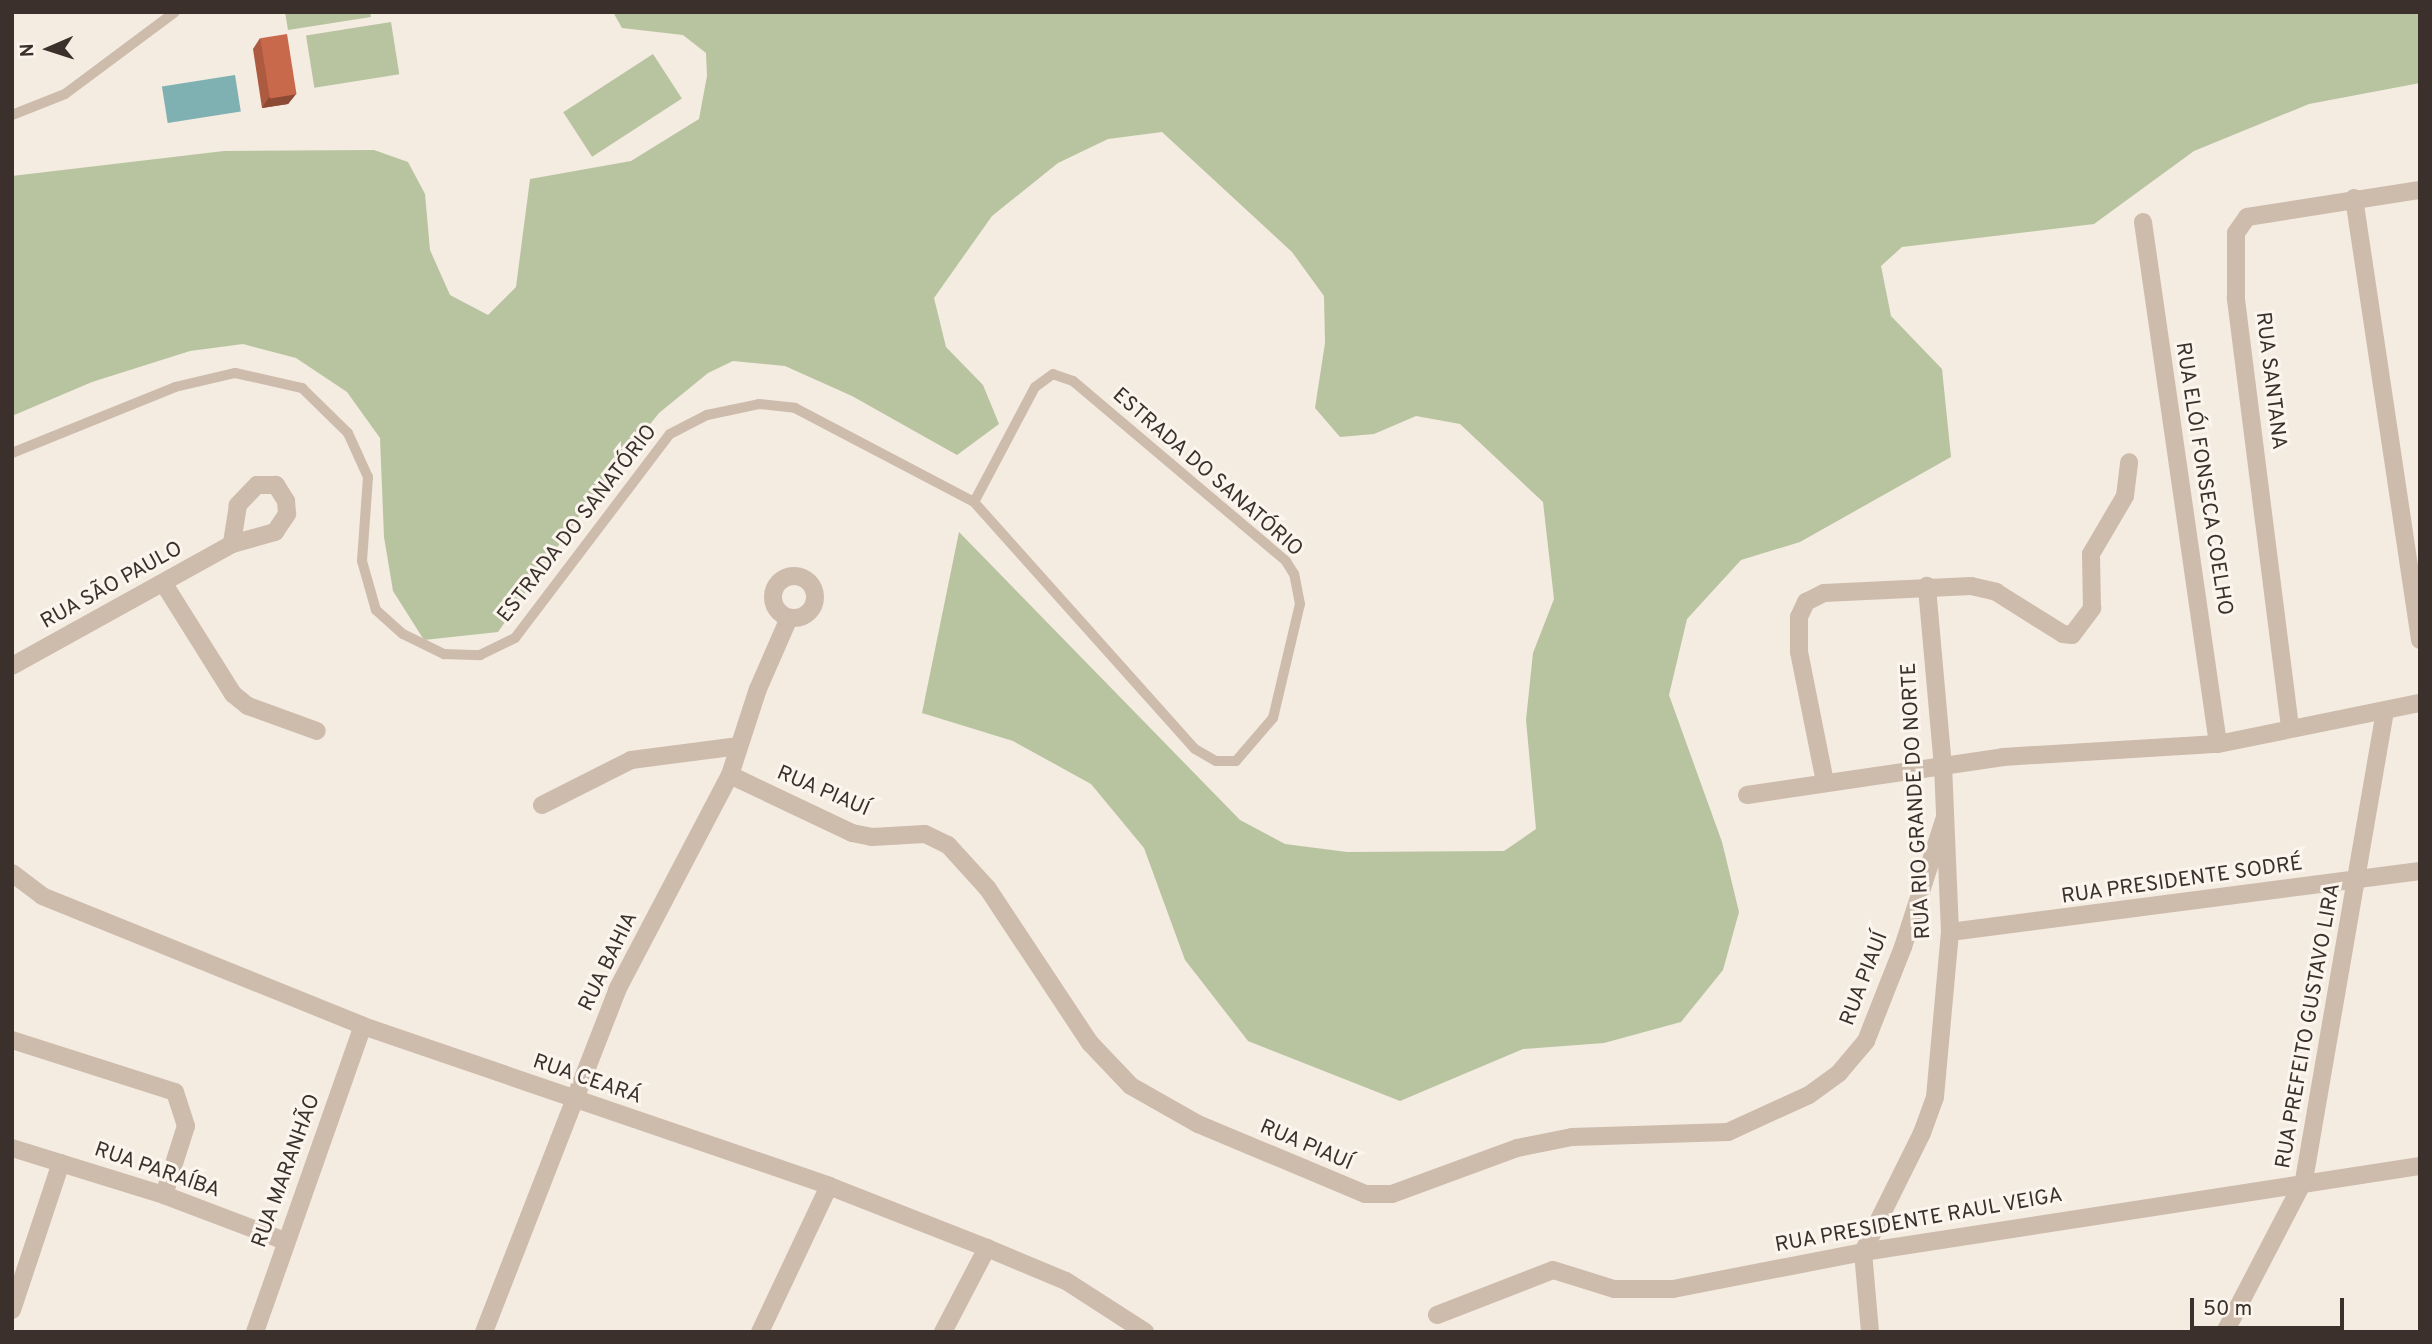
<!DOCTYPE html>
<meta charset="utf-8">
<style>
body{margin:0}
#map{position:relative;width:2432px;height:1344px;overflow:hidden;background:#f4ebe1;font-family:Overpass,sans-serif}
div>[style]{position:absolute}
.green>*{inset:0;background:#b8c4a0;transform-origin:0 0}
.water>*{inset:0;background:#7fb0b2;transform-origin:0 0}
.lane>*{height:10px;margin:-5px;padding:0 5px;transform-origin:5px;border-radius:5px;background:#cdbbac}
.street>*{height:18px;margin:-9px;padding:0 9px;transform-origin:9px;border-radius:9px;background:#cdbbac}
.street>.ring{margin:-9px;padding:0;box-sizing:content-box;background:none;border:18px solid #cdbbac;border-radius:50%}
.wall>*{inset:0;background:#ac5a40}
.shaded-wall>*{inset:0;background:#8c4a34}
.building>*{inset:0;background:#c8694b;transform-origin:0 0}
span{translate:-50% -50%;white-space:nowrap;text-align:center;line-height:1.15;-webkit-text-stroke:6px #fbf5ee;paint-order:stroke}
.street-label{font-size:21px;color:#3b302b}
.frame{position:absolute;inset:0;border:14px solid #3b302b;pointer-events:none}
.north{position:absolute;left:14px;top:14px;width:70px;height:70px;-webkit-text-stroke:5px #fbf5ee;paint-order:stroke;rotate:267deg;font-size:19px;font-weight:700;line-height:28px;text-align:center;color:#3b302b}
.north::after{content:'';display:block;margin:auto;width:24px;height:32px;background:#3b302b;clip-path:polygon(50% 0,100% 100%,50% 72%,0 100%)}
.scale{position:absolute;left:2190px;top:1298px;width:154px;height:32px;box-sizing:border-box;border:4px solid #3b302b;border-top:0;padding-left:9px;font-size:21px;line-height:24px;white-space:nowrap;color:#3b302b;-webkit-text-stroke:5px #fbf5ee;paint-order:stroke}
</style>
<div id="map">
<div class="green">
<i style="clip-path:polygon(285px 12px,370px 12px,371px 17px,288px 30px)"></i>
<i style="clip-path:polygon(613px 12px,2420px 12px,2420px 83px,2309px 104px,2194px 151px,2094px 224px,1902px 247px,1881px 266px,1891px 316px,1942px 369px,1951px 457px,1800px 542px,1741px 560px,1687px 619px,1669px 695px,1722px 842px,1739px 912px,1723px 970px,1681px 1022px,1604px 1043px,1523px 1049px,1400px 1101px,1248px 1041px,1185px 960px,1144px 848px,1091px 784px,1013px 741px,922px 713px,959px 532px,1240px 820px,1285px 844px,1347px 852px,1504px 851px,1536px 829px,1526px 720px,1533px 653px,1554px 599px,1543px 502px,1460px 424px,1416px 416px,1374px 434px,1340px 437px,1315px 408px,1325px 343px,1324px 296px,1292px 252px,1162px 132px,1108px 139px,1058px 163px,992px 216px,934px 298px,946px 347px,983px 385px,999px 424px,957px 455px,852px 396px,785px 366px,733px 361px,708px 373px,659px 413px,593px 496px,498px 632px,424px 640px,393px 591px,384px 537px,380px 438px,347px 392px,296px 358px,243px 344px,190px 351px,92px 382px,12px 416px,12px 176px,224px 151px,374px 150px,408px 162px,425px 194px,430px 250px,450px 295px,488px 315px,516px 287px,530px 179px,631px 161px,699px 119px,707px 76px,706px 53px,683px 35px,622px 28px)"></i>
<i style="left:391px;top:22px;width:53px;height:86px;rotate:81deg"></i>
<i style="left:653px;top:54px;width:53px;height:107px;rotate:57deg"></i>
</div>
<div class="water">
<i style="left:235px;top:75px;width:37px;height:74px;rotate:81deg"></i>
</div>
<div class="lane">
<i style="left:12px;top:115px;width:57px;rotate:-21.6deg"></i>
<i style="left:65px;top:94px;width:137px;rotate:-36.7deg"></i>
<i style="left:12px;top:453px;width:176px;rotate:-22deg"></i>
<i style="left:175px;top:387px;width:62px;rotate:-13.1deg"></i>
<i style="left:235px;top:373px;width:69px;rotate:12.6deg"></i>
<i style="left:302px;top:388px;width:64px;rotate:44.4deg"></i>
<i style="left:348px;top:433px;width:48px;rotate:65.6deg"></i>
<i style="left:368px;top:477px;width:84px;rotate:94.1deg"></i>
<i style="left:362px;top:561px;width:51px;rotate:74.1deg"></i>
<i style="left:376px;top:610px;width:36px;rotate:42deg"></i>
<i style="left:403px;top:634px;width:46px;rotate:26deg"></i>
<i style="left:444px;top:654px;width:36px;rotate:2deg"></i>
<i style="left:480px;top:655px;width:39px;rotate:-26deg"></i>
<i style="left:515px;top:638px;width:256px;rotate:-52.8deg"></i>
<i style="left:670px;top:434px;width:42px;rotate:-27.2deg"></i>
<i style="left:707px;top:415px;width:53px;rotate:-11.9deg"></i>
<i style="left:759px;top:404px;width:36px;rotate:6deg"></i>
<i style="left:795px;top:408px;width:202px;rotate:27.7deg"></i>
<i style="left:974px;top:502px;width:331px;rotate:48.2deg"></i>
<i style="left:1195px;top:749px;width:24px;rotate:30deg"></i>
<i style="left:1216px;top:761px;width:20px"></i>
<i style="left:1236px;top:761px;width:57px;rotate:-49.3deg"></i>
<i style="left:1273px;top:718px;width:117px;rotate:-76.7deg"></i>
<i style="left:1300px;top:604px;width:31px;rotate:-101deg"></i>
<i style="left:1294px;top:574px;width:15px;rotate:-122deg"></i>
<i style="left:1286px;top:561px;width:279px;rotate:-139.8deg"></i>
<i style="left:1073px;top:381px;width:21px;rotate:-161deg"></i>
<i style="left:1053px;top:374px;width:22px;rotate:144deg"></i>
<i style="left:1035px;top:387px;width:130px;rotate:117.9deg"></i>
</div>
<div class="street">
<i style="left:2354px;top:198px;width:447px;rotate:81.5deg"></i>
<i style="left:2143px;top:222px;width:527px;rotate:81.82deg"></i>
<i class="ring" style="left:773px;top:576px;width:24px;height:24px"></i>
<i style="left:164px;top:584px;width:130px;rotate:57.9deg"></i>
<i style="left:233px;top:694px;width:19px;rotate:39deg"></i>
<i style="left:248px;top:706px;width:73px;rotate:19.9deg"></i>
<i style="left:12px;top:666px;width:252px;rotate:-29deg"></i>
<i style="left:232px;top:544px;width:45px;rotate:-15.6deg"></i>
<i style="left:275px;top:532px;width:22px;rotate:-56deg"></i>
<i style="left:287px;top:514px;width:13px;rotate:-94deg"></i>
<i style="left:286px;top:501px;width:19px;rotate:-122deg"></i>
<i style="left:276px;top:485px;width:19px;rotate:180deg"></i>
<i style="left:257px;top:485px;width:28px;rotate:134deg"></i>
<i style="left:238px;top:505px;width:39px;rotate:99deg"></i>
<i style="left:2290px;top:727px;width:433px;rotate:-97.2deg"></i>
<i style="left:2236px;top:297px;width:64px;rotate:-90deg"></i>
<i style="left:2236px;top:233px;width:19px;rotate:-55deg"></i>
<i style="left:2247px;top:217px;width:175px;rotate:-8.9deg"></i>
<i style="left:730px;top:775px;width:135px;rotate:25.4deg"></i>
<i style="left:852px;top:833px;width:20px;rotate:11deg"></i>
<i style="left:872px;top:837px;width:53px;rotate:-3.2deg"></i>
<i style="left:925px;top:834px;width:25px;rotate:26deg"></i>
<i style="left:948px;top:845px;width:59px;rotate:47.7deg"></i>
<i style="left:988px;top:889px;width:185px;rotate:56.5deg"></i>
<i style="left:1090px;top:1043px;width:59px;rotate:46.4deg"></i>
<i style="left:1131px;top:1086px;width:77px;rotate:29.6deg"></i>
<i style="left:1198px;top:1124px;width:181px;rotate:22.7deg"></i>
<i style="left:1365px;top:1194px;width:27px"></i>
<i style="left:1392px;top:1194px;width:133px;rotate:-20.2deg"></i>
<i style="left:1517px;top:1148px;width:56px;rotate:-11.3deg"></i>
<i style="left:1572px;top:1137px;width:156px;rotate:-1.8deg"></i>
<i style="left:1728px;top:1132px;width:89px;rotate:-24.6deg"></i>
<i style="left:1809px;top:1095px;width:37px;rotate:-36deg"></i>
<i style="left:1839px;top:1073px;width:42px;rotate:-49.8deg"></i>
<i style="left:1866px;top:1041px;width:101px;rotate:-68.5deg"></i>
<i style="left:1903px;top:947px;width:133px;rotate:-72.1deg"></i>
<i style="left:1825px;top:782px;width:133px;rotate:-101.3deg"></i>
<i style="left:1799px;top:652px;width:35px;rotate:-90deg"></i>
<i style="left:1799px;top:617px;width:17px;rotate:-65deg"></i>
<i style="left:1806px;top:602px;width:20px;rotate:-27deg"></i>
<i style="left:1824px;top:593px;width:147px;rotate:-2.7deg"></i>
<i style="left:1971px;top:586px;width:26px;rotate:13deg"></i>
<i style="left:1996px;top:592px;width:79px;rotate:32.1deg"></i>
<i style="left:2063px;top:634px;width:9px;rotate:6deg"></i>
<i style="left:2072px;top:635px;width:34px;rotate:-53deg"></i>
<i style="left:2092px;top:608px;width:54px;rotate:-91.1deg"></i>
<i style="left:2091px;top:554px;width:67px;rotate:-59.6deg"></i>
<i style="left:2125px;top:496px;width:34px;rotate:-83deg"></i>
<i style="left:1747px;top:795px;width:259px;rotate:-8.4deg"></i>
<i style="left:2003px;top:757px;width:215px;rotate:-3.5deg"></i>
<i style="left:2218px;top:744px;width:206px;rotate:-11.5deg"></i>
<i style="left:542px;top:805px;width:100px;rotate:-26.8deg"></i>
<i style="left:631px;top:760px;width:109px;rotate:-7.4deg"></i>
<i style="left:12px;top:873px;width:38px;rotate:37deg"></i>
<i style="left:42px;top:896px;width:346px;rotate:22deg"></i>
<i style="left:363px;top:1026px;width:493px;rotate:18.9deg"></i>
<i style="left:829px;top:1186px;width:170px;rotate:21.4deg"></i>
<i style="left:987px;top:1248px;width:86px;rotate:22.7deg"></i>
<i style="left:1066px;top:1281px;width:94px;rotate:32.8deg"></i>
<i style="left:1950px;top:932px;width:474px;rotate:-7.4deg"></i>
<i style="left:12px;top:1040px;width:171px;rotate:17.7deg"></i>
<i style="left:175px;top:1092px;width:36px;rotate:72deg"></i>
<i style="left:186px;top:1126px;width:72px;rotate:107.7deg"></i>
<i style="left:12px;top:1148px;width:159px;rotate:17.2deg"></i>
<i style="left:164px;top:1195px;width:129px;rotate:20.8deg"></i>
<i style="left:12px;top:1310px;width:155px;rotate:-71.6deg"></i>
<i style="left:1437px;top:1315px;width:124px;rotate:-21.2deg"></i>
<i style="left:1553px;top:1270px;width:64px;rotate:17.3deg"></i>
<i style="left:1614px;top:1289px;width:59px"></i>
<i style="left:1673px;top:1289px;width:194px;rotate:-11deg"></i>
<i style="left:1863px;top:1252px;width:564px;rotate:-8.78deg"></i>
<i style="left:255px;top:1332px;width:324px;rotate:-70.6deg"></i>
<i style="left:484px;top:1332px;width:367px;rotate:-68.7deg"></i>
<i style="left:617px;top:990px;width:243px;rotate:-62.3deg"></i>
<i style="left:730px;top:775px;width:90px;rotate:-72deg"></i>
<i style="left:758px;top:689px;width:77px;rotate:-66.4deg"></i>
<i style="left:760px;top:1332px;width:161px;rotate:-64.7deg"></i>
<i style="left:943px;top:1332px;width:95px;rotate:-62.4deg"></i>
<i style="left:1870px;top:1332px;width:80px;rotate:-95deg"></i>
<i style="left:1863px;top:1252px;width:133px;rotate:-63.6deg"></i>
<i style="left:1922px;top:1133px;width:38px;rotate:-70deg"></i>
<i style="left:1935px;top:1097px;width:166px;rotate:-84.8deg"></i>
<i style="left:1950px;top:932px;width:165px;rotate:-92.4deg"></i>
<i style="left:1943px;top:767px;width:182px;rotate:-95.1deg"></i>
<i style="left:2225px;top:1332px;width:171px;rotate:-62.5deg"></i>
<i style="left:2304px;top:1180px;width:476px;rotate:-80.2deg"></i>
</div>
<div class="wall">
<i style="clip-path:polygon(260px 38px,296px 94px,288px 104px,262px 108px,253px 49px)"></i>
</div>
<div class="shaded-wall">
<i style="clip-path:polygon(296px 94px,288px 104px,262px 108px,269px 97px)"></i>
</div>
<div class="building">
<i style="left:287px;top:34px;width:61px;height:27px;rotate:81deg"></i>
</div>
<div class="street-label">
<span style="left:2270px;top:381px;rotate:83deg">RUA SANTANA</span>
<span style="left:1207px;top:473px;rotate:41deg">ESTRADA DO SANATÓRIO</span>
<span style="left:2203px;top:479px;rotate:81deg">RUA ELÓI FONSECA COELHO</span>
<span style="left:578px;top:524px;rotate:-52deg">ESTRADA DO SANATÓRIO</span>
<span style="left:112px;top:586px;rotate:-29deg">RUA SÃO PAULO</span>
<span style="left:823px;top:792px;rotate:23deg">RUA PIAUÍ</span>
<span style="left:1917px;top:801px;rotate:-93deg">RUA RIO GRANDE DO NORTE</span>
<span style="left:2182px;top:881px;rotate:-8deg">RUA PRESIDENTE SODRÉ</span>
<span style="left:609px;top:962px;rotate:-64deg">RUA BAHIA</span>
<span style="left:1865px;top:979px;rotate:-69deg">RUA PIAUÍ</span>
<span style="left:2309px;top:1026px;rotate:-80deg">RUA PREFEITO GUSTAVO LIRA</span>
<span style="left:587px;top:1080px;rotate:19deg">RUA CEARÁ</span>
<span style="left:1306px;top:1146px;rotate:23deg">RUA PIAUÍ</span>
<span style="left:157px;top:1171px;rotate:19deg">RUA PARAÍBA</span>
<span style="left:287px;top:1171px;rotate:-70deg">RUA MARANHÃO</span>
<span style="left:1919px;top:1221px;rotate:-10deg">RUA PRESIDENTE RAUL VEIGA</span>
</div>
<div class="frame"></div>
<div class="north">N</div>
<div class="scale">50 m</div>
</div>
